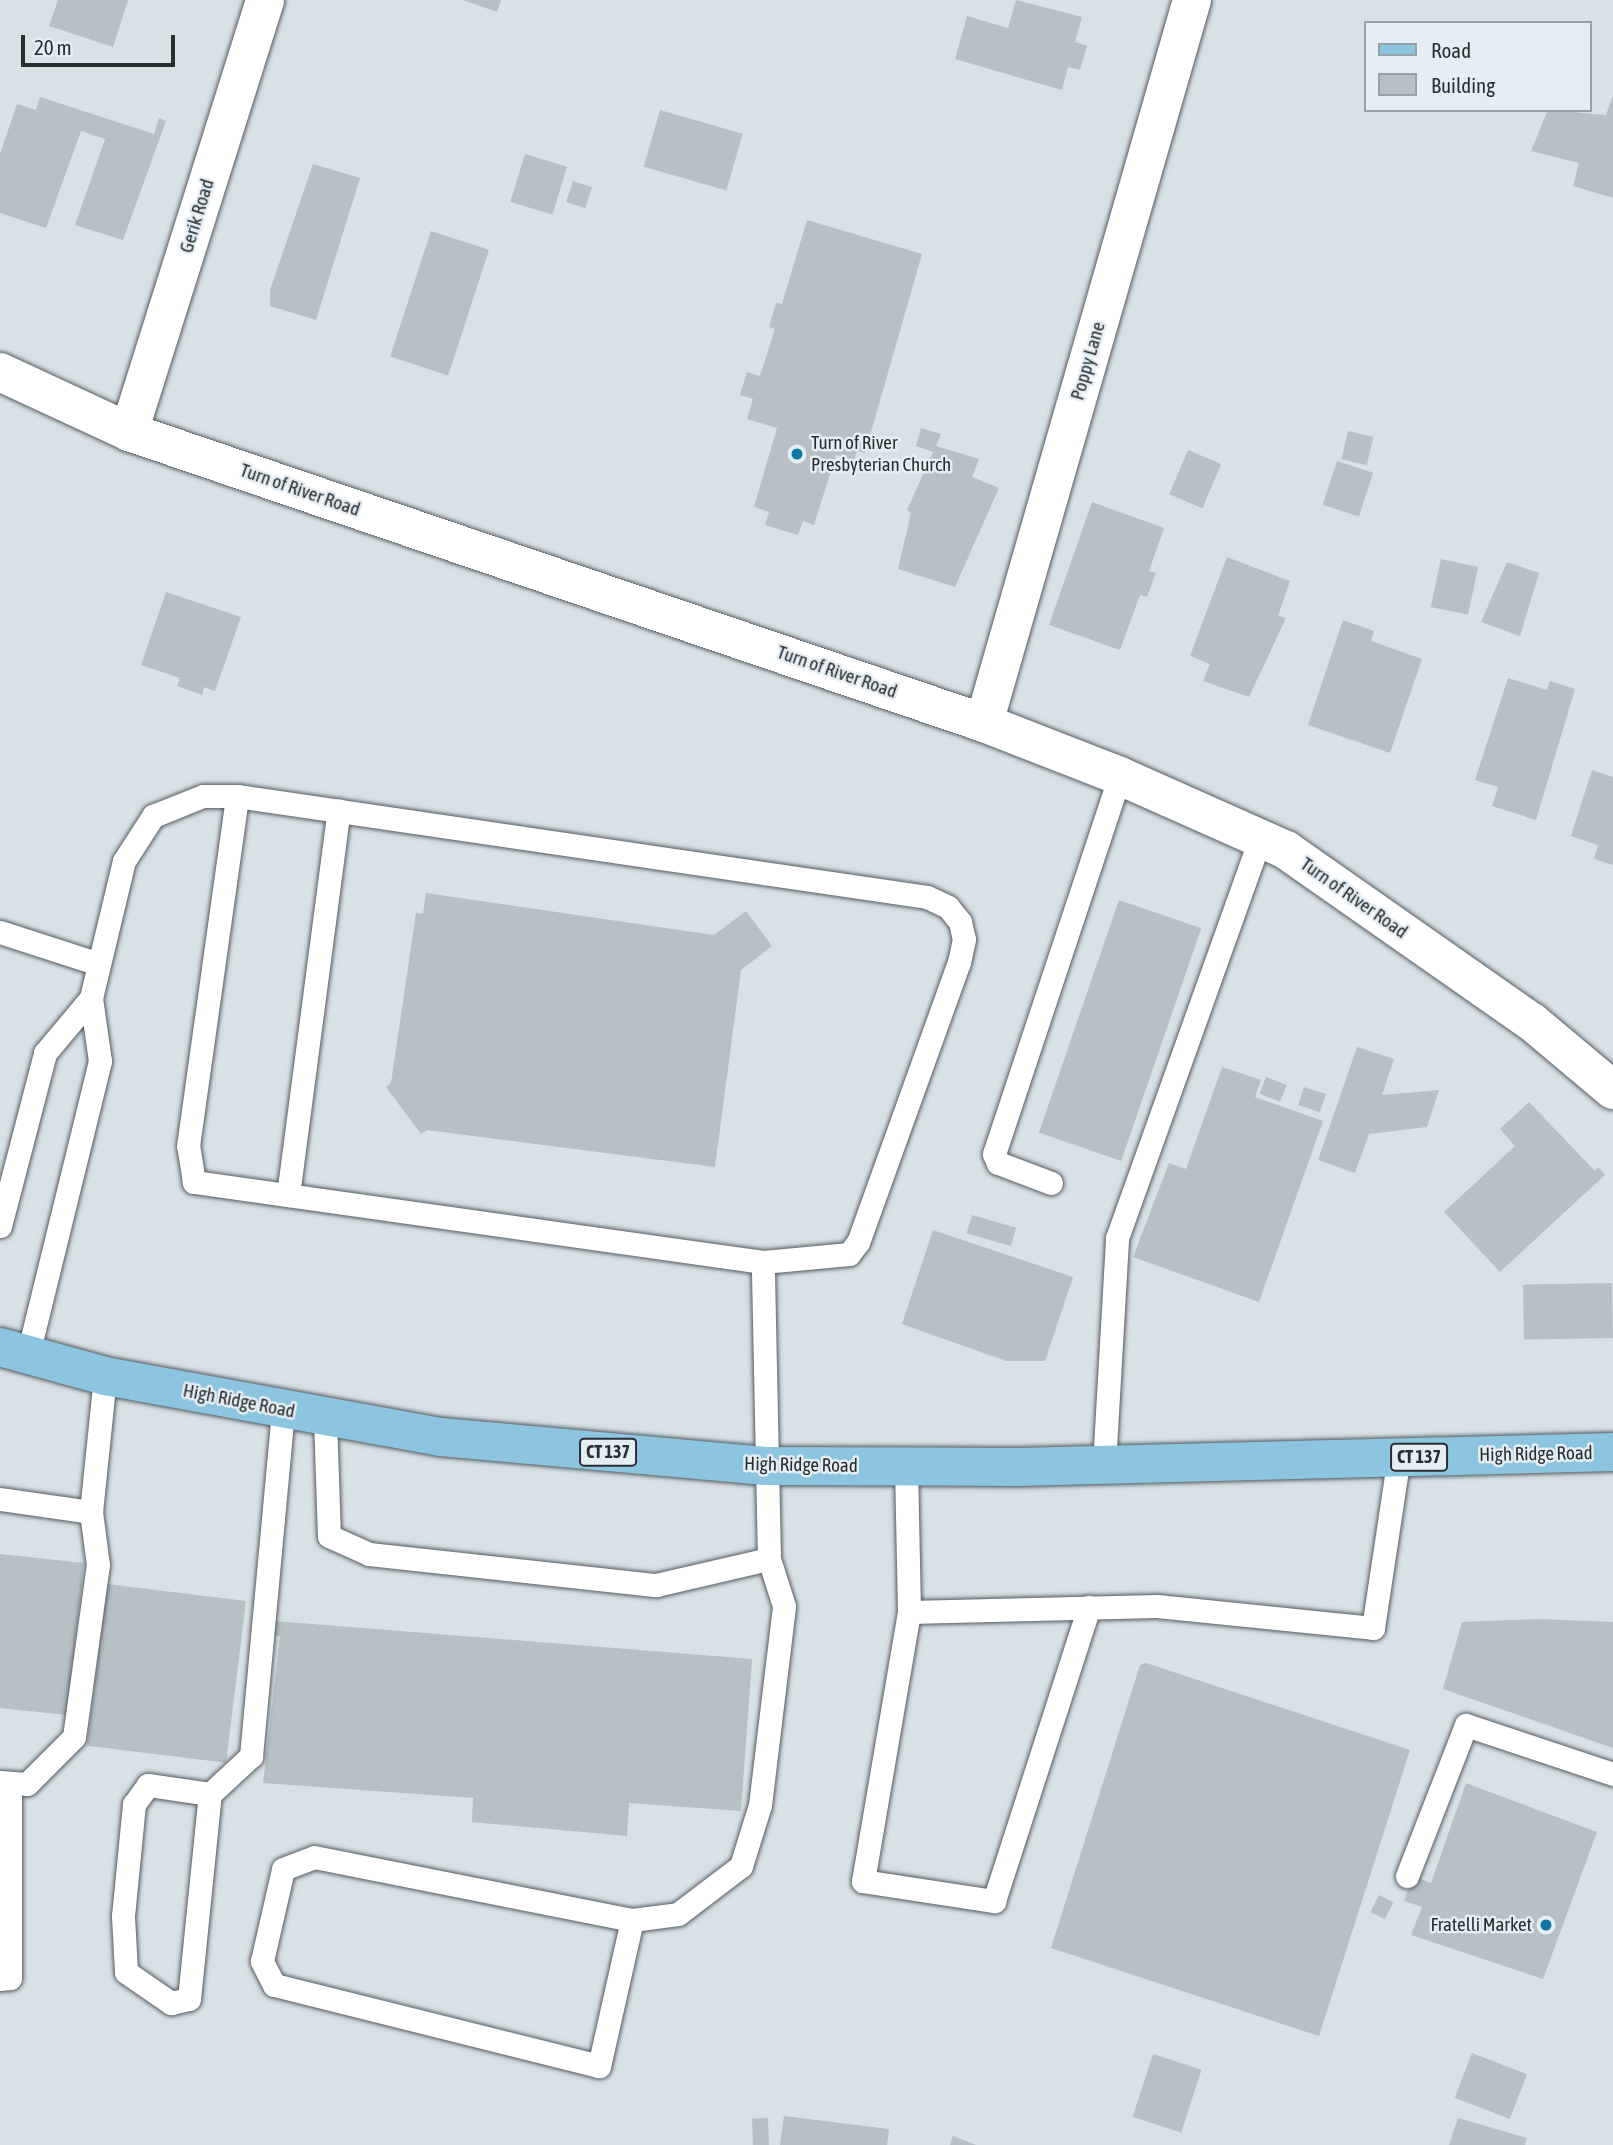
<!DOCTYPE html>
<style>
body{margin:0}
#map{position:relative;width:1613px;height:2145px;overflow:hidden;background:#d8e1e6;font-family:"Asap Condensed",sans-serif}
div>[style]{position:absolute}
.building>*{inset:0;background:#b6c0c5;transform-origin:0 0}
.roads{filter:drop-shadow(0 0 2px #545c61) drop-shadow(0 0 2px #545c61)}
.service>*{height:23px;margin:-11.5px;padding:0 11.5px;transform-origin:11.5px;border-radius:11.5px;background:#fff}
.minor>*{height:38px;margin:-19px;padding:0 19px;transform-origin:19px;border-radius:19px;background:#fff}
.primary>*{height:38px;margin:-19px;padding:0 19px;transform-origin:19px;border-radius:19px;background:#8bc5e0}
.dots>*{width:19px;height:19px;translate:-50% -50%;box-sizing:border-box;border:4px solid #e5eef4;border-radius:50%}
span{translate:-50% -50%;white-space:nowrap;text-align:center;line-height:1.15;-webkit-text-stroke:5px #e5eef4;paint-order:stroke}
.shield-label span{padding:2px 5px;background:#e5eef4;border:2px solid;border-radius:5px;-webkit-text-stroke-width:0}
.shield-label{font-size:18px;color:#2a2e30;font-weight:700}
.street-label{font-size:19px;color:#2a2e30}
.poi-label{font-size:19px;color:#2a2e30}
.left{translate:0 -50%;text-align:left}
.right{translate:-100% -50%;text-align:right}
.legend{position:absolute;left:1364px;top:21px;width:228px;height:91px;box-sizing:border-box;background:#e5eef4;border:2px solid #9aa1a6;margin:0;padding:9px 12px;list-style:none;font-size:21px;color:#2a2e30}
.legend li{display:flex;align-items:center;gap:14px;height:35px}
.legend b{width:35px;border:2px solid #9aa1a6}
.scale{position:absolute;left:21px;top:35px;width:154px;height:32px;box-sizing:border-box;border:4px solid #2a2e30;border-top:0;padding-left:9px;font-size:21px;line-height:24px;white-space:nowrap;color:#2a2e30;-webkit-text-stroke:5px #e5eef4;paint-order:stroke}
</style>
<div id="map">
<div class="building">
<i style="clip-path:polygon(58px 0,128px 0,113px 47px,49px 26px)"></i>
<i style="clip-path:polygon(463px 0,501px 0,497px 12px)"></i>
<i style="clip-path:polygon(1016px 0,1082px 17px,1075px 42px,1087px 46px,1080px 70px,1068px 67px,1062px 90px,955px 59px,967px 16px,1008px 28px)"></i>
<i style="clip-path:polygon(1613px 95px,1613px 198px,1573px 186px,1579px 163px,1531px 151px,1548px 110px,1606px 115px)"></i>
<i style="clip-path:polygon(40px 97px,154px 134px,159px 118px,166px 121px,123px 240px,75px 225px,105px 139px,81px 131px,46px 228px,0 213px,0 154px,17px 104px,36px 110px)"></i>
<i style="left:660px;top:110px;width:86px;height:59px;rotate:16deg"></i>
<i style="left:525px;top:154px;width:44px;height:50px;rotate:17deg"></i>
<i style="clip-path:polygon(313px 164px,360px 178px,316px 320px,270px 306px,270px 290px)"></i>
<i style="left:573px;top:181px;width:20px;height:22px;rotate:18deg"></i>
<i style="clip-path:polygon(807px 220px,922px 254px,865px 453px,857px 451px,854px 460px,836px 455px,814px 525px,803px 521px,798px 535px,765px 525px,769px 512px,754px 507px,777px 428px,747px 419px,753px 399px,740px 395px,747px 372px,760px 376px,775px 329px,769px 327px,776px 303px,782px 304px)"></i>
<i style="left:431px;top:231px;width:61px;height:132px;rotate:18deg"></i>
<i style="clip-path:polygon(921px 428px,941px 434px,936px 446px,979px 459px,972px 477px,999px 488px,955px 587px,898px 569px,911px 513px,907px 510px,933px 452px,916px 446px)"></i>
<i style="left:1348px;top:431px;width:26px;height:29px;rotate:13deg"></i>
<i style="left:1188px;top:450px;width:36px;height:48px;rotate:23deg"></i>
<i style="left:1337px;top:461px;width:38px;height:46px;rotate:18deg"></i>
<i style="clip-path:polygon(1092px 502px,1164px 528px,1149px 571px,1156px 573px,1147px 597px,1140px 595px,1120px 650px,1049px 625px)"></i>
<i style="clip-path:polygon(1227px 557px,1290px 581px,1278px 616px,1286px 618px,1249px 697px,1203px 681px,1210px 664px,1190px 656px)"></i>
<i style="left:1441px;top:559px;width:38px;height:49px;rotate:12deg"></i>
<i style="clip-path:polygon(1507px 562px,1539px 573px,1520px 636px,1481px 622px)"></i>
<i style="clip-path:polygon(166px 592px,241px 617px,215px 691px,204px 687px,202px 695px,177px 686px,180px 678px,141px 665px)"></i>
<i style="clip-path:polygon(1343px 620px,1374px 631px,1371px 641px,1422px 659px,1390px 753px,1308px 725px)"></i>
<i style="clip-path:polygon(1508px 678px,1547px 690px,1550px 681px,1575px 689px,1536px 820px,1492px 806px,1498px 787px,1475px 780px)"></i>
<i style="clip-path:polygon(1592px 770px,1613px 777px,1613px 865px,1594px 859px,1598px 845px,1571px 836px)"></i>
<i style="clip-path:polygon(426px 893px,714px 935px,746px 911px,772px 946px,741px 970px,715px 1167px,427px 1130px,421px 1134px,386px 1087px,391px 1083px,416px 913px,423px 914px)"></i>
<i style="left:1119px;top:900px;width:87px;height:246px;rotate:19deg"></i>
<i style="clip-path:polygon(1357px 1047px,1394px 1059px,1382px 1095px,1439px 1090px,1427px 1127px,1369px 1134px,1355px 1173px,1318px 1160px)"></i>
<i style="clip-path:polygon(1222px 1067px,1261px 1080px,1255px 1097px,1323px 1121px,1259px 1302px,1133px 1257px,1169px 1163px,1186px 1169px)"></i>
<i style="left:1266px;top:1077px;width:22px;height:18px;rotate:21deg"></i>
<i style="left:1304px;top:1087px;width:23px;height:19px;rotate:18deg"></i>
<i style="clip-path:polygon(1529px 1102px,1595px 1171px,1598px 1167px,1605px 1175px,1500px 1272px,1444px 1212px,1515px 1146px,1500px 1129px)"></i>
<i style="left:972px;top:1215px;width:46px;height:19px;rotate:16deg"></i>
<i style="clip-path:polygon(933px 1230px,1073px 1277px,1045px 1361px,1006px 1361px,902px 1324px)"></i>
<i style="left:1612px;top:1283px;width:55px;height:89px;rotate:89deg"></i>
<i style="clip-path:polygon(0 1554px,84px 1563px,67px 1715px,0 1708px)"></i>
<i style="left:107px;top:1584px;width:140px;height:163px;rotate:7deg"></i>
<i style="clip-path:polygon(1539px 1619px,1613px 1622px,1613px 1748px,1443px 1689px,1462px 1622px)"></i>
<i style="clip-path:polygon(275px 1621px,752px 1659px,741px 1811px,629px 1803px,627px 1836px,472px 1822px,473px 1798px,263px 1783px,280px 1636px,274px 1636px)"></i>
<i style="clip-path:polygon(1146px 1663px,1410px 1750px,1319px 2036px,1051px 1948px,1140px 1665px)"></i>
<i style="clip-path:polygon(1466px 1783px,1597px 1832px,1543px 1979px,1411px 1935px,1422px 1907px,1404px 1901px,1413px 1876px,1431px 1883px)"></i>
<i style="left:1379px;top:1895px;width:16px;height:19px;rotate:27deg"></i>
<i style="left:1472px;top:2053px;width:59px;height:48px;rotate:21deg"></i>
<i style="left:1153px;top:2054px;width:51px;height:66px;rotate:18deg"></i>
<i style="clip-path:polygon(784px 2116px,889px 2129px,887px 2145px,780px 2145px)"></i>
<i style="left:768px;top:2118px;width:27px;height:16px;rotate:88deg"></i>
<i style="clip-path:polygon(1458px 2118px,1527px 2138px,1525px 2145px,1449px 2145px)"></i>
<i style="clip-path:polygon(953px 2136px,976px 2145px,950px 2145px)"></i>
</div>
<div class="roads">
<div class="service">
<i style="left:0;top:932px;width:104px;rotate:17.9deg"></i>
<i style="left:91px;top:998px;width:141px;rotate:-76.5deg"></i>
<i style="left:124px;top:861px;width:54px;rotate:-57.2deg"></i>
<i style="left:153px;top:816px;width:54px;rotate:-21.8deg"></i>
<i style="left:203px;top:796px;width:34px"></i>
<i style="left:237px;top:796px;width:697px;rotate:8.33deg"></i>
<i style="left:927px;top:897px;width:23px;rotate:25deg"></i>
<i style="left:948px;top:907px;width:19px;rotate:51deg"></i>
<i style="left:960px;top:922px;width:17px;rotate:77deg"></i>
<i style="left:964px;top:939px;width:24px;rotate:102deg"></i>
<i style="left:959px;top:962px;width:298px;rotate:109.8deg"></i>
<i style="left:858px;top:1242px;width:15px;rotate:127deg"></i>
<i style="left:849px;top:1254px;width:86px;rotate:174.7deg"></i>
<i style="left:763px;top:1262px;width:575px;rotate:-172deg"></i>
<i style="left:194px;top:1182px;width:36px;rotate:-99deg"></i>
<i style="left:188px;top:1146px;width:353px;rotate:-82deg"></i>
<i style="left:1051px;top:1183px;width:57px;rotate:-159.3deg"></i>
<i style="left:998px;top:1163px;width:10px;rotate:-114deg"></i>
<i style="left:994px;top:1154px;width:398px;rotate:-71.6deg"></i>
<i style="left:288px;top:1195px;width:388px;rotate:-82.5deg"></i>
<i style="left:0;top:1226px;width:179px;rotate:-75.4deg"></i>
<i style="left:45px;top:1053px;width:72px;rotate:-50.1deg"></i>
<i style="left:91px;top:998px;width:64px;rotate:81.9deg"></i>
<i style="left:100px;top:1061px;width:302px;rotate:103.8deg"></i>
<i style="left:325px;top:1417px;width:119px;rotate:88.1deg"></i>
<i style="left:329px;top:1536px;width:44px;rotate:24.2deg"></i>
<i style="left:369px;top:1554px;width:289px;rotate:6.2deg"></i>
<i style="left:656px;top:1585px;width:116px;rotate:-13deg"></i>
<i style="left:1104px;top:1465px;width:227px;rotate:-86.7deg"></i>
<i style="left:1117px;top:1238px;width:425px;rotate:-70.3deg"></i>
<i style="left:906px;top:1467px;width:145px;rotate:88.8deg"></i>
<i style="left:909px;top:1612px;width:273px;rotate:99.7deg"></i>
<i style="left:863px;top:1881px;width:133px;rotate:8.7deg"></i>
<i style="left:994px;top:1901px;width:309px;rotate:-72.1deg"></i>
<i style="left:0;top:1499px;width:92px;rotate:8.1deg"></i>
<i style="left:909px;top:1612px;width:248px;rotate:-1.4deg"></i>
<i style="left:1157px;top:1606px;width:217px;rotate:5.8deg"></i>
<i style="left:1373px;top:1628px;width:173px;rotate:-81.4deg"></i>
<i style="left:0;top:1782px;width:27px;rotate:4deg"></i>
<i style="left:27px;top:1784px;width:66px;rotate:-45deg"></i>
<i style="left:74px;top:1737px;width:174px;rotate:-82.1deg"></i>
<i style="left:98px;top:1565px;width:53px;rotate:-97.5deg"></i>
<i style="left:91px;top:1512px;width:137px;rotate:-84.1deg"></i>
<i style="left:210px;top:1794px;width:63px;rotate:-171.7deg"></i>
<i style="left:148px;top:1785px;width:24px;rotate:126deg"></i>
<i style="left:134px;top:1804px;width:113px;rotate:95.6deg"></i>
<i style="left:123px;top:1916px;width:56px;rotate:86.9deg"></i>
<i style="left:126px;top:1972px;width:55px;rotate:34.6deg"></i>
<i style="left:171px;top:2003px;width:18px;rotate:-13deg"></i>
<i style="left:189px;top:1999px;width:206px;rotate:-84.2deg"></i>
<i style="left:210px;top:1794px;width:56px;rotate:-42.8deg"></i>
<i style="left:251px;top:1756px;width:348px;rotate:-84.7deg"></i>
<i style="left:1407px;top:1876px;width:162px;rotate:-68.7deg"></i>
<i style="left:1466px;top:1725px;width:155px;rotate:18.4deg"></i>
<i style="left:632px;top:1920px;width:150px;rotate:102.7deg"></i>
<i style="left:599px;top:2066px;width:335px;rotate:-166deg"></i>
<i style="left:274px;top:1985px;width:27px;rotate:-117deg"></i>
<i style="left:262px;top:1961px;width:94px;rotate:-77.1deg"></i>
<i style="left:283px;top:1869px;width:33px;rotate:-21deg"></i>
<i style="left:314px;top:1857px;width:324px;rotate:11.2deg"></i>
<i style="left:632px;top:1920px;width:46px;rotate:-7.4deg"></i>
<i style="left:678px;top:1914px;width:79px;rotate:-37.3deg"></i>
<i style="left:741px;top:1866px;width:64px;rotate:-72.7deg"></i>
<i style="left:760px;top:1805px;width:200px;rotate:-83.1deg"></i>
<i style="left:784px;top:1606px;width:49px;rotate:-107.7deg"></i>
<i style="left:769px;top:1559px;width:297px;rotate:-91.2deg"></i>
<i style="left:0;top:1979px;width:10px;rotate:-6deg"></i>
<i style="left:10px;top:1978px;width:195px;rotate:-90deg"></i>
</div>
<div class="minor">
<i style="left:0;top:372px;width:142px;rotate:24.9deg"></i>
<i style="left:129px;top:432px;width:903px;rotate:18.8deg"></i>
<i style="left:984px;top:723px;width:146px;rotate:21.3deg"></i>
<i style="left:1120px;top:776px;width:182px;rotate:24deg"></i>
<i style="left:1286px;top:850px;width:300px;rotate:35deg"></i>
<i style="left:1532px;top:1022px;width:106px;rotate:40deg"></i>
<i style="left:129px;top:432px;width:453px;rotate:-72.5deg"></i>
<i style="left:984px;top:723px;width:752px;rotate:-73.95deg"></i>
</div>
<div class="primary">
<i style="left:0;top:1347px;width:109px;rotate:15.4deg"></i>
<i style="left:105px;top:1376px;width:341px;rotate:10.3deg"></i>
<i style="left:441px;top:1437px;width:326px;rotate:5.1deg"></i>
<i style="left:766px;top:1466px;width:252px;rotate:0.2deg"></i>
<i style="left:1018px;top:1467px;width:595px;rotate:-1.44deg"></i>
</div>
</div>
<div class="dots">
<i style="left:797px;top:454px;background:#0d78a3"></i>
<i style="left:1546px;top:1925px;background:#0d78a3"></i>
</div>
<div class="shield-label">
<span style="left:608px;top:1452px">CT 137</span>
<span style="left:1419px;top:1457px">CT 137</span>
</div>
<div class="street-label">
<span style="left:197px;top:216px;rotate:-73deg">Gerik Road</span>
<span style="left:1088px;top:361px;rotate:-74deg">Poppy Lane</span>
<span style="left:300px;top:490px;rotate:19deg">Turn of River Road</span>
<span style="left:837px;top:672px;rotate:19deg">Turn of River Road</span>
<span style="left:1354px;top:898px;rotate:35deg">Turn of River Road</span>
<span style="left:239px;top:1401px;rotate:11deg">High Ridge Road</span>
<span style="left:1536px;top:1454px;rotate:-1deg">High Ridge Road</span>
<span style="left:801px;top:1465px;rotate:1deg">High Ridge Road</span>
</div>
<div class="poi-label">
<span class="left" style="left:811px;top:454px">Turn of River<br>Presbyterian Church</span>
<span class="right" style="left:1532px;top:1925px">Fratelli Market</span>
</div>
<ul class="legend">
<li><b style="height:9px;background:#8bc5e0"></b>Road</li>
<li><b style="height:19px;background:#b6c0c5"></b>Building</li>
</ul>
<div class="scale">20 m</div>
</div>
